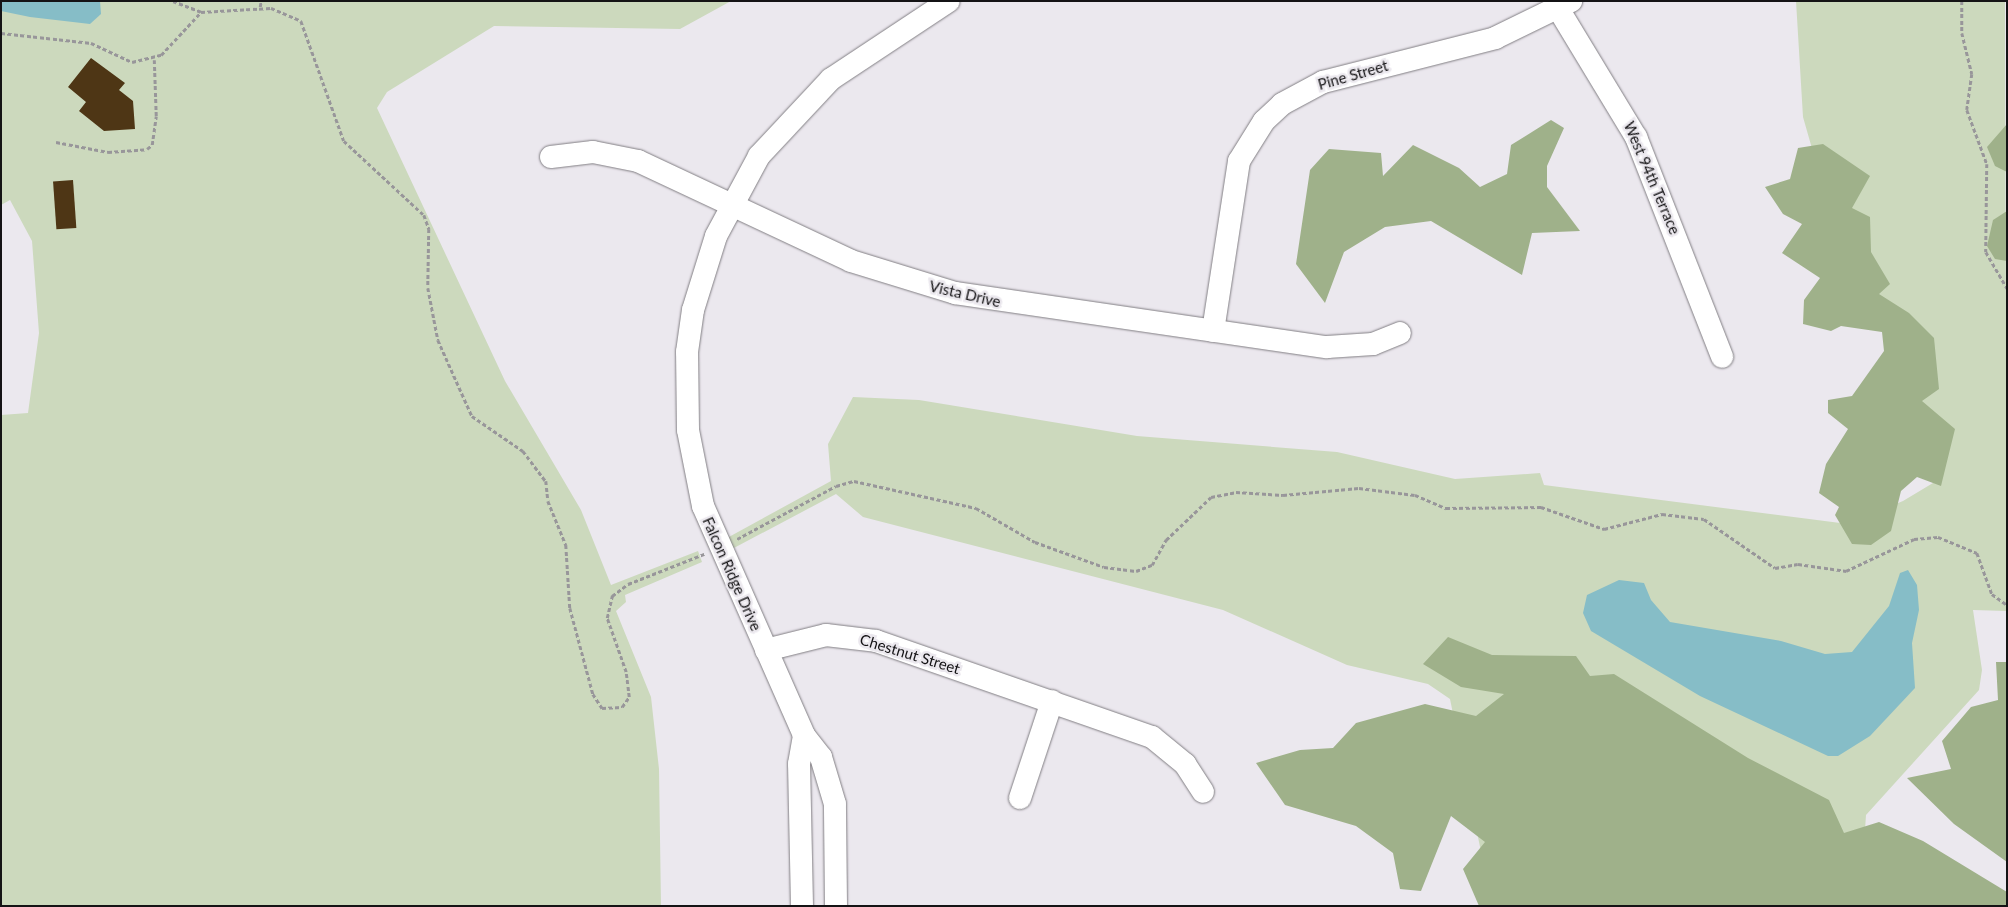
<!DOCTYPE html>
<style>
body{margin:0}
#map{position:relative;width:2008px;height:907px;overflow:hidden;background:#ebe8ee;font-family:Lato,sans-serif}
div>[style]{position:absolute}
.green>*{inset:0;background:#ccd9bd}
.forest>*{inset:0;background:#9fb18a}
.water>*{inset:0;background:#86bdc7}
.building>*{inset:0;background:#4e3615;transform-origin:0 0}
.path>*{height:2.5px;margin-top:-1.25px;transform-origin:0;background:repeating-linear-gradient(90deg,#98969a 0 4px,transparent 0 6.5px)}
.roads{filter:drop-shadow(0 0 1px #817e83) drop-shadow(0 0 1px #817e83)}
.minor>*{height:22px;margin:-11px;padding:0 11px;transform-origin:11px;border-radius:11px;background:#fff}
span{translate:-50% -50%;white-space:nowrap;text-align:center;line-height:1.15;-webkit-text-stroke:5px #ebe8ee;paint-order:stroke}
.street-label{font-size:15px;color:#141315}
.frame{position:absolute;inset:0;border:2px solid #141315;pointer-events:none}
</style>
<div id="map">
<div class="green">
<i style="clip-path:polygon(1px 1px,731px 1px,680px 29px,494px 26px,387px 92px,377px 108px,505px 381px,581px 510px,611px 585px,698px 551px,702px 562px,625px 595px,626px 602px,616px 611px,651px 697px,659px 769px,661px 906px,1px 906px,1px 415px,28px 413px,39px 333px,32px 241px,10px 200px,1px 205px)"></i>
<i style="clip-path:polygon(1796px 1px,2005px 1px,2007px 611px,1973px 610px,1982px 670px,1979px 690px,1866px 815px,1860px 906px,1492px 906px,1450px 699px,1428px 684px,1347px 665px,1223px 610px,863px 517px,836px 494px,732px 549px,727px 538px,831px 481px,828px 444px,853px 397px,919px 400px,1137px 436px,1337px 452px,1455px 479px,1540px 473px,1544px 485px,1848px 524px,1903px 501px,1938px 480px,1891px 321px,1819px 173px,1803px 117px)"></i>
</div>
<div class="forest">
<i style="clip-path:polygon(1551px 120px,1564px 128px,1547px 166px,1547px 187px,1580px 231px,1532px 233px,1522px 275px,1431px 221px,1385px 227px,1344px 252px,1325px 303px,1296px 264px,1310px 170px,1329px 149px,1381px 153px,1383px 176px,1413px 145px,1459px 168px,1480px 187px,1507px 174px,1511px 145px)"></i>
<i style="clip-path:polygon(2007px 124px,2007px 172px,1995px 166px,1987px 147px)"></i>
<i style="clip-path:polygon(1823px 144px,1870px 176px,1852px 208px,1870px 217px,1871px 252px,1890px 284px,1879px 294px,1909px 313px,1934px 338px,1939px 389px,1922px 401px,1955px 429px,1941px 486px,1917px 477px,1901px 491px,1891px 531px,1871px 545px,1852px 544px,1835px 515px,1839px 507px,1819px 493px,1826px 464px,1848px 429px,1828px 413px,1828px 400px,1852px 396px,1884px 351px,1882px 332px,1841px 326px,1831px 331px,1803px 324px,1804px 300px,1820px 278px,1782px 253px,1802px 224px,1783px 214px,1765px 187px,1790px 179px,1798px 148px)"></i>
<i style="clip-path:polygon(2007px 211px,2007px 261px,1995px 259px,1987px 246px,1993px 220px)"></i>
<i style="clip-path:polygon(1448px 637px,1492px 655px,1576px 656px,1590px 676px,1614px 674px,1748px 758px,1829px 800px,1844px 833px,1879px 822px,1923px 841px,2007px 892px,2007px 906px,1479px 906px,1463px 869px,1485px 842px,1451px 816px,1421px 891px,1400px 889px,1393px 853px,1356px 826px,1285px 805px,1256px 763px,1300px 750px,1333px 748px,1356px 723px,1425px 704px,1476px 716px,1504px 694px,1461px 687px,1423px 664px)"></i>
<i style="clip-path:polygon(1996px 662px,2007px 662px,2007px 862px,1954px 824px,1907px 778px,1951px 769px,1942px 741px,1971px 707px,1998px 700px)"></i>
</div>
<div class="water">
<i style="clip-path:polygon(1px 1px,100px 1px,101px 14px,90px 24px,30px 17px,1px 11px)"></i>
<i style="clip-path:polygon(1908px 570px,1917px 585px,1919px 610px,1912px 643px,1915px 688px,1870px 736px,1838px 756px,1828px 756px,1700px 696px,1591px 631px,1583px 613px,1587px 595px,1619px 580px,1644px 583px,1651px 600px,1670px 622px,1781px 641px,1825px 654px,1852px 652px,1889px 606px,1900px 573px)"></i>
</div>
<div class="building">
<i style="clip-path:polygon(91px 58px,125px 83px,119px 90px,133px 101px,135px 129px,104px 131px,79px 111px,86px 102px,68px 87px)"></i>
<i style="left:73px;top:180px;width:48px;height:20px;rotate:86deg"></i>
</div>
<div class="path">
<i style="left:173px;top:1px;width:30px;rotate:21deg"></i>
<i style="left:1962px;top:1px;width:32px;rotate:90deg"></i>
<i style="left:1962px;top:33px;width:42px;rotate:76.3deg"></i>
<i style="left:1972px;top:74px;width:36px;rotate:98deg"></i>
<i style="left:1967px;top:110px;width:58px;rotate:69.7deg"></i>
<i style="left:1987px;top:164px;width:88px;rotate:90.7deg"></i>
<i style="left:1986px;top:252px;width:42px;rotate:59.7deg"></i>
<i style="left:260px;top:7px;width:6px;rotate:-81deg"></i>
<i style="left:1px;top:33px;width:91px;rotate:6.3deg"></i>
<i style="left:91px;top:43px;width:45px;rotate:24.9deg"></i>
<i style="left:132px;top:62px;width:30px;rotate:-14deg"></i>
<i style="left:161px;top:55px;width:59px;rotate:-47.1deg"></i>
<i style="left:201px;top:12px;width:70px;rotate:-3.3deg"></i>
<i style="left:271px;top:8px;width:33px;rotate:23deg"></i>
<i style="left:301px;top:21px;width:127px;rotate:70.3deg"></i>
<i style="left:344px;top:141px;width:109px;rotate:42.8deg"></i>
<i style="left:424px;top:215px;width:15px;rotate:70deg"></i>
<i style="left:429px;top:229px;width:59px;rotate:91deg"></i>
<i style="left:428px;top:288px;width:53px;rotate:79.1deg"></i>
<i style="left:438px;top:340px;width:83px;rotate:65.9deg"></i>
<i style="left:472px;top:416px;width:62px;rotate:34.5deg"></i>
<i style="left:523px;top:451px;width:38px;rotate:53deg"></i>
<i style="left:546px;top:481px;width:20px;rotate:84deg"></i>
<i style="left:548px;top:501px;width:48px;rotate:67.8deg"></i>
<i style="left:566px;top:545px;width:63px;rotate:86.4deg"></i>
<i style="left:570px;top:608px;width:89px;rotate:75deg"></i>
<i style="left:593px;top:694px;width:17px;rotate:57deg"></i>
<i style="left:602px;top:708px;width:20px;rotate:-3deg"></i>
<i style="left:622px;top:707px;width:12px;rotate:-55deg"></i>
<i style="left:629px;top:697px;width:25px;rotate:-97deg"></i>
<i style="left:626px;top:672px;width:57px;rotate:-109.4deg"></i>
<i style="left:607px;top:618px;width:23px;rotate:-77deg"></i>
<i style="left:612px;top:596px;width:20px;rotate:-37deg"></i>
<i style="left:628px;top:584px;width:82px;rotate:-21.5deg"></i>
<i style="left:56px;top:142px;width:53px;rotate:10.9deg"></i>
<i style="left:108px;top:152px;width:39px;rotate:-4deg"></i>
<i style="left:147px;top:149px;width:6px;rotate:-39deg"></i>
<i style="left:152px;top:145px;width:29px;rotate:-82deg"></i>
<i style="left:156px;top:116px;width:56px;rotate:-92deg"></i>
<i style="left:737px;top:539px;width:112px;rotate:-28.2deg"></i>
<i style="left:836px;top:486px;width:19px;rotate:-16deg"></i>
<i style="left:854px;top:481px;width:125px;rotate:12.5deg"></i>
<i style="left:976px;top:508px;width:68px;rotate:30deg"></i>
<i style="left:1035px;top:542px;width:73px;rotate:19.9deg"></i>
<i style="left:1104px;top:567px;width:32px;rotate:7deg"></i>
<i style="left:1136px;top:571px;width:17px;rotate:-21deg"></i>
<i style="left:1152px;top:565px;width:29px;rotate:-61deg"></i>
<i style="left:1166px;top:540px;width:62px;rotate:-43.7deg"></i>
<i style="left:1211px;top:497px;width:25px;rotate:-11deg"></i>
<i style="left:1236px;top:492px;width:47px;rotate:3.7deg"></i>
<i style="left:1283px;top:495px;width:76px;rotate:-5.3deg"></i>
<i style="left:1359px;top:488px;width:56px;rotate:7.1deg"></i>
<i style="left:1415px;top:495px;width:34px;rotate:23deg"></i>
<i style="left:1446px;top:508px;width:95px;rotate:-0.6deg"></i>
<i style="left:1541px;top:507px;width:67px;rotate:19.2deg"></i>
<i style="left:1604px;top:529px;width:60px;rotate:-14.5deg"></i>
<i style="left:1662px;top:514px;width:42px;rotate:6.8deg"></i>
<i style="left:1704px;top:519px;width:86px;rotate:34.6deg"></i>
<i style="left:1775px;top:568px;width:23px;rotate:-10deg"></i>
<i style="left:1798px;top:564px;width:49px;rotate:8.3deg"></i>
<i style="left:1846px;top:571px;width:75px;rotate:-25.2deg"></i>
<i style="left:1914px;top:539px;width:24px;rotate:-5deg"></i>
<i style="left:1938px;top:537px;width:42px;rotate:22.3deg"></i>
<i style="left:1977px;top:553px;width:44px;rotate:69.9deg"></i>
<i style="left:1992px;top:594px;width:19px;rotate:36deg"></i>
</div>
<div class="roads">
<div class="minor">
<i style="left:1559px;top:10px;width:149px;rotate:58.8deg"></i>
<i style="left:1636px;top:137px;width:236px;rotate:68.6deg"></i>
<i style="left:551px;top:157px;width:42px;rotate:-6.8deg"></i>
<i style="left:593px;top:152px;width:46px;rotate:11.3deg"></i>
<i style="left:638px;top:161px;width:235px;rotate:25.1deg"></i>
<i style="left:851px;top:261px;width:109px;rotate:17.1deg"></i>
<i style="left:955px;top:293px;width:376px;rotate:8.3deg"></i>
<i style="left:1327px;top:347px;width:46px;rotate:-3.7deg"></i>
<i style="left:1373px;top:344px;width:29px;rotate:-22deg"></i>
<i style="left:1213px;top:331px;width:172px;rotate:-81.3deg"></i>
<i style="left:1239px;top:161px;width:47px;rotate:-58deg"></i>
<i style="left:1264px;top:121px;width:25px;rotate:-43deg"></i>
<i style="left:1282px;top:104px;width:47px;rotate:-28.2deg"></i>
<i style="left:1323px;top:82px;width:178px;rotate:-14.3deg"></i>
<i style="left:1495px;top:38px;width:85px;rotate:-26deg"></i>
<i style="left:766px;top:650px;width:62px;rotate:-14deg"></i>
<i style="left:826px;top:635px;width:50px;rotate:6.8deg"></i>
<i style="left:876px;top:641px;width:292px;rotate:19.2deg"></i>
<i style="left:1152px;top:737px;width:43px;rotate:39.3deg"></i>
<i style="left:1185px;top:764px;width:33px;rotate:57deg"></i>
<i style="left:1020px;top:798px;width:102px;rotate:-71.7deg"></i>
<i style="left:802px;top:906px;width:142px;rotate:-91.2deg"></i>
<i style="left:799px;top:764px;width:29px;rotate:-80deg"></i>
<i style="left:836px;top:906px;width:102px;rotate:-90.6deg"></i>
<i style="left:835px;top:804px;width:49px;rotate:-106.6deg"></i>
<i style="left:821px;top:757px;width:28px;rotate:-128deg"></i>
<i style="left:804px;top:735px;width:250px;rotate:-113.8deg"></i>
<i style="left:703px;top:506px;width:77px;rotate:-101.2deg"></i>
<i style="left:688px;top:430px;width:78px;rotate:-90.7deg"></i>
<i style="left:687px;top:352px;width:42px;rotate:-81.9deg"></i>
<i style="left:693px;top:310px;width:77px;rotate:-72.7deg"></i>
<i style="left:716px;top:236px;width:91px;rotate:-61.7deg"></i>
<i style="left:759px;top:156px;width:105px;rotate:-46.9deg"></i>
<i style="left:831px;top:79px;width:141px;rotate:-33.5deg"></i>
</div>
</div>
<div class="street-label">
<span style="left:1353px;top:75px;rotate:-16deg">Pine Street</span>
<span style="left:1652px;top:178px;rotate:67deg">West 94th Terrace</span>
<span style="left:965px;top:294px;rotate:13deg">Vista Drive</span>
<span style="left:732px;top:574px;rotate:66deg">Falcon Ridge Drive</span>
<span style="left:910px;top:654px;rotate:17deg">Chestnut Street</span>
</div>
<div class="frame"></div>
</div>
